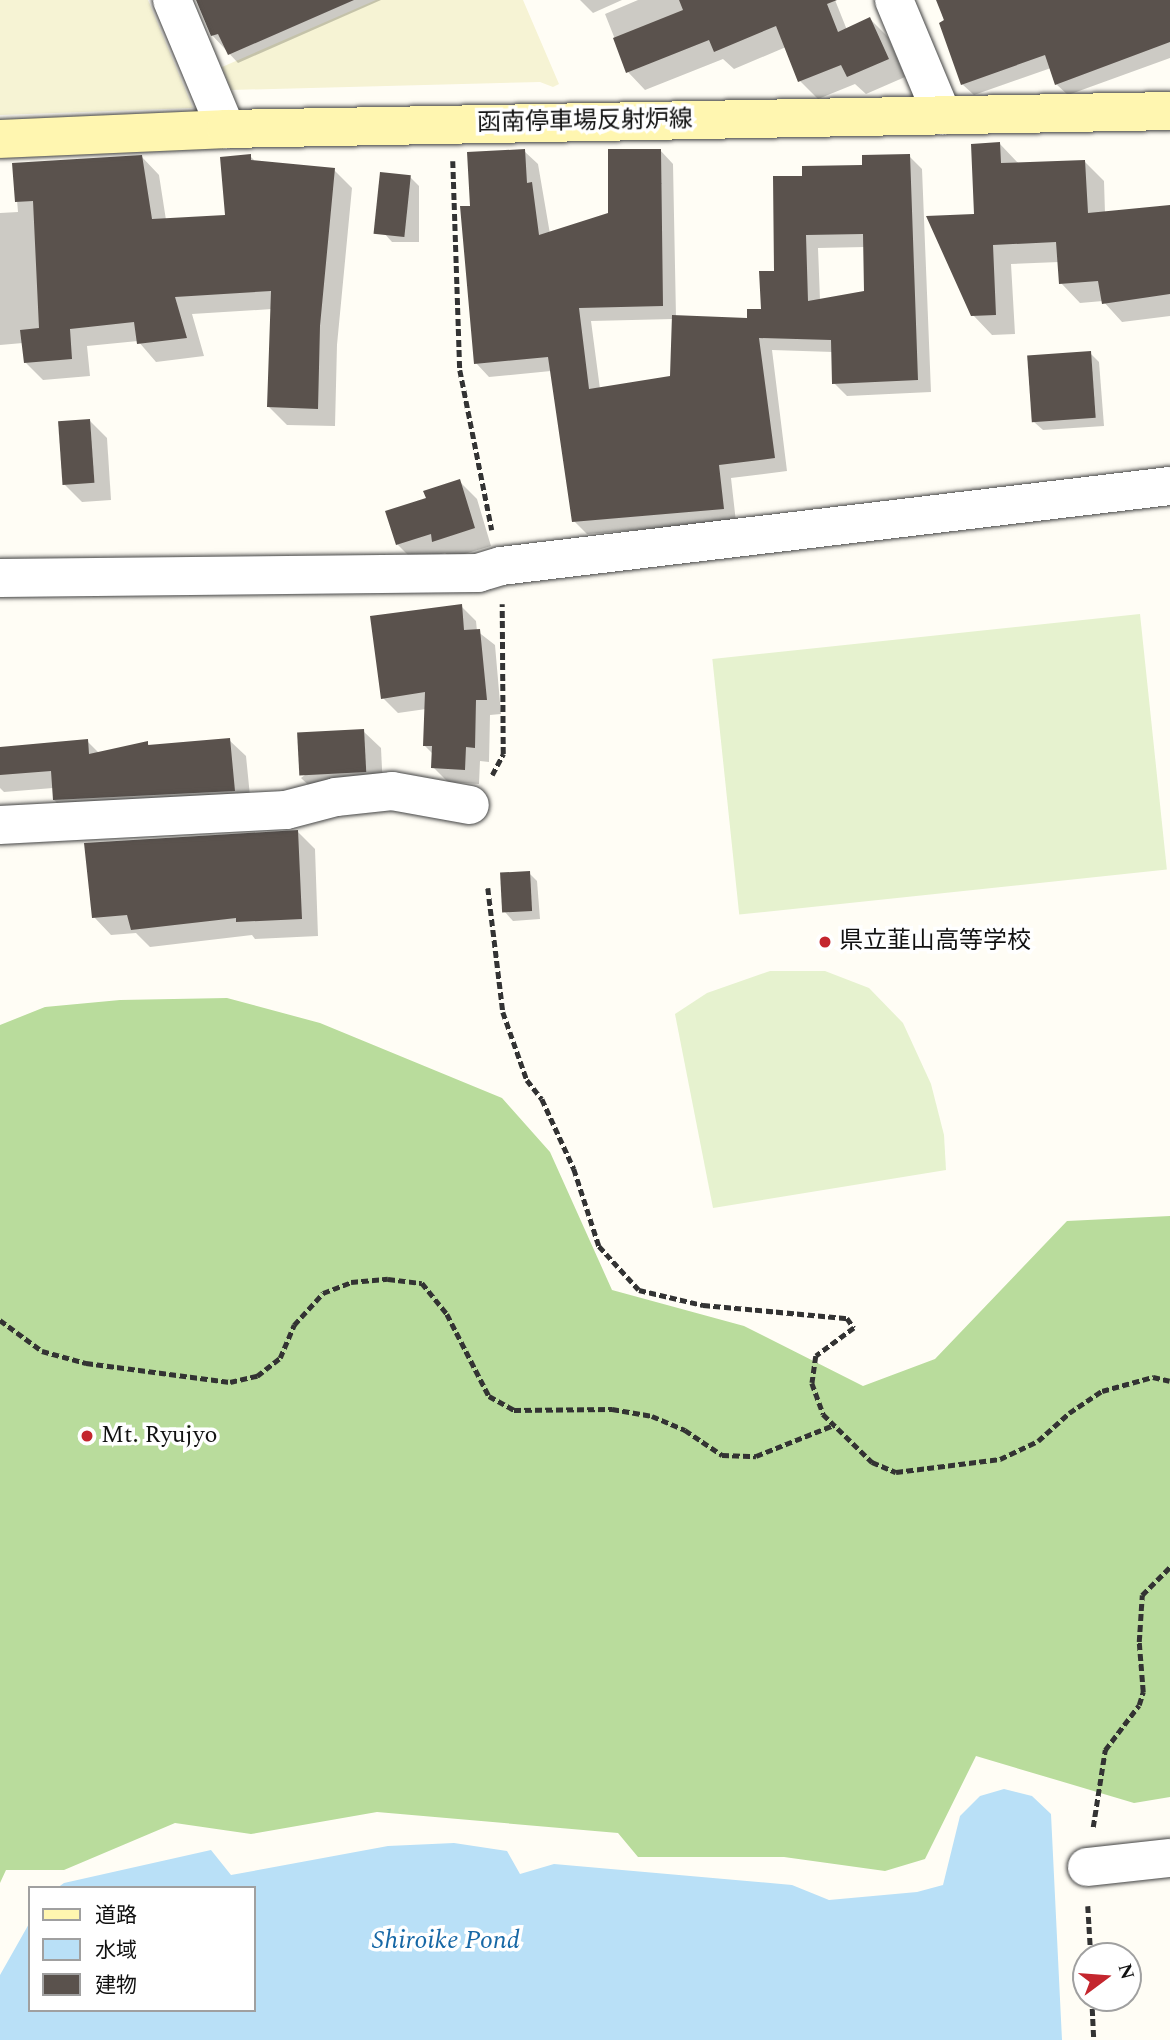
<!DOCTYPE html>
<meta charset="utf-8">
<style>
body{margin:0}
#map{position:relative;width:1170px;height:2040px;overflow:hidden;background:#fffdf5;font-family:Spectral,"Noto Sans JP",serif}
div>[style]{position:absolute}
.farmland>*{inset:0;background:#f6f3d4}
.forest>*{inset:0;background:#b9dc9c}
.pitch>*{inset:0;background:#e6f2cf;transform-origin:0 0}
.water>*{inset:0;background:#b9e0f7}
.shadow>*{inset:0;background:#0003}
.building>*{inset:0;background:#5a524d;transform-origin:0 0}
.path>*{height:4.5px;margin-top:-2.25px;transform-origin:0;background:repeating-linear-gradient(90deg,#333 0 7px,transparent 0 10.5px)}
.roads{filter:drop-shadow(0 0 2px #444) drop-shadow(0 0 2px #444)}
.minor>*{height:38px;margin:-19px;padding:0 19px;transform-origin:19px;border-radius:19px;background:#fff}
.secondary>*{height:38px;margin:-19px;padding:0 19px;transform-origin:19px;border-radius:19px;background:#fff6b0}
.dots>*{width:19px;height:19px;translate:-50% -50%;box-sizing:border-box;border:4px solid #fff;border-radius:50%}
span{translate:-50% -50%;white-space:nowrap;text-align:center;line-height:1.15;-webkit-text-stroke:7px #fff;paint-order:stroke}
.street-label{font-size:24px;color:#111}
.poi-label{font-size:24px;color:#111}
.left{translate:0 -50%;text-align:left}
.water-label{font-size:26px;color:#1768a6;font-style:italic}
.legend{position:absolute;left:28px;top:1886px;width:228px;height:126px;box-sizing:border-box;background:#fff;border:2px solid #a0a0a0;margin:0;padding:9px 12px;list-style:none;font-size:21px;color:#111}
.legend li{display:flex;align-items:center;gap:14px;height:35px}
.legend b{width:35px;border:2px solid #a0a0a0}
.north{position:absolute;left:1072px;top:1942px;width:70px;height:70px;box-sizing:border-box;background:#fff;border:2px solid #a0a0a0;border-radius:50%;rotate:74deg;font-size:19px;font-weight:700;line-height:28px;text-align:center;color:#111}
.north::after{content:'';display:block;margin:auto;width:24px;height:32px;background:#c4262e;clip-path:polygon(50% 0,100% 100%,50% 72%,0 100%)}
</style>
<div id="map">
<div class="farmland">
<i style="clip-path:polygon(0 0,148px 0,193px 108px,0 115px)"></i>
<i style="clip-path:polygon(376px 0,523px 0,559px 84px,553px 87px,540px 82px,231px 90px,222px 67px)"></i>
</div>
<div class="forest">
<i style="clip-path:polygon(227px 998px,320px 1023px,502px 1098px,550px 1152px,612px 1290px,744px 1326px,863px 1386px,935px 1359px,1067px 1221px,1170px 1216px,1170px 1797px,1134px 1803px,976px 1756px,925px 1859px,885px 1871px,784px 1857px,638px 1857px,618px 1833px,377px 1812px,251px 1834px,175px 1823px,64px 1870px,6px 1870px,0 1883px,0 1025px,45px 1007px,120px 1000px)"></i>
</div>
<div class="pitch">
<i style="left:1140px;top:614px;width:257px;height:430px;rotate:84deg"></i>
<i style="clip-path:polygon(770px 971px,825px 971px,869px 988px,903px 1023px,931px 1084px,944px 1135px,946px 1170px,713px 1208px,675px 1014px,707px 993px)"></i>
</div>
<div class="water">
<i style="clip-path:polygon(1004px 1789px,1032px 1796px,1051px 1814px,1062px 2040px,0 2040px,0 1975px,30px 1922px,30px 2010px,254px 2010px,254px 1888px,57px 1888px,64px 1883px,211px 1850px,231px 1875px,388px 1846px,454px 1843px,507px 1851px,520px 1874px,554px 1864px,792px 1885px,829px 1900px,917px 1892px,943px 1885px,960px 1816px,980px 1796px)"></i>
</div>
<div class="shadow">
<i style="clip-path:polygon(198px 0,381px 0,238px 63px,212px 35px)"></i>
<i style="clip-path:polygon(580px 0,622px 0,593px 13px)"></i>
<i style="clip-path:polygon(638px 0,835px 0,847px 30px,870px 19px,888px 37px,905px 77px,866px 94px,855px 84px,818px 99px,800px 81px,786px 47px,734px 69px,723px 59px,645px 90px,628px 72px,605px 14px)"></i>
<i style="clip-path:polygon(938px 0,1170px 0,1170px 58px,1068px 95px,1056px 84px,1051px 68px,974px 95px,962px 84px)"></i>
<i style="clip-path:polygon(1000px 144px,1019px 164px,1085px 162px,1104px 181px,1105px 213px,1170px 206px,1170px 197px,1170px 316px,1122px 322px,1103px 301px,1080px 303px,1061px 283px,1059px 262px,1011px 264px,1015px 334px,992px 335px,973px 315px,976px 216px)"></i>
<i style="clip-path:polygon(evenodd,660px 150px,673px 164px,676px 317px,749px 320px,762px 310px,804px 177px,909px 156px,922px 169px,931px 392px,847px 396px,834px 383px,833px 352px,772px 350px,787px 471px,731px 478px,736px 522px,587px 534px,574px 521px,551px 371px,489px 377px,476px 363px,472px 208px,524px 151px,538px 164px,550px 234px,610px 215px,660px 150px,865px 247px,866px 292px,820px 300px,818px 248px,865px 247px,660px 150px,673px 319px,671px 377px,600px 389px,591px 321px,673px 319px)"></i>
<i style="clip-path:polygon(141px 156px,159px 175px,166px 220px,227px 216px,250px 156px,257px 163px,334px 170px,352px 188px,337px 345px,335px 426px,287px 425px,269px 407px,272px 309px,192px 314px,204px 356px,156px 362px,138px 341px,87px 346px,90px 376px,43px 380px,25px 362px,23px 343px,0 345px,0 213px,18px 212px,14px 165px)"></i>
<i style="clip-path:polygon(410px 177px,419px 186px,419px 242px,392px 242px,384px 233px)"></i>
<i style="clip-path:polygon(1090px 353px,1099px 362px,1104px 426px,1043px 430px,1034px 422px)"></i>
<i style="clip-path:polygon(89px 420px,107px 438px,111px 500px,82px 502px,64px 484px)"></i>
<i style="clip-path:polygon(459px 481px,477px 499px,491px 546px,451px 558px,445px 553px,415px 562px,397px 544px,428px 499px)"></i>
<i style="clip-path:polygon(461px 606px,476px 621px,477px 631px,495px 645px,501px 714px,490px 715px,489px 762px,480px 761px,479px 784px,448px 782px,433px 767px,433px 754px,424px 745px,426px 709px,398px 713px,383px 698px)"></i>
<i style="clip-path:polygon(363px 731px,381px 748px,383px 789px,319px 795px,301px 778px)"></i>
<i style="clip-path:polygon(229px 740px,246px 756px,251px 806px,71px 816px,54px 800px,53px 788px,4px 792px,0 788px,0 748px,87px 741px,99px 753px,147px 743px,151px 747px)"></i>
<i style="clip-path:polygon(297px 831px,315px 849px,318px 936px,255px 939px,252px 935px,150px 947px,136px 933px,111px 935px,94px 917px)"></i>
<i style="clip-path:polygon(529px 873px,537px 881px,540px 919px,513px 921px,505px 912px)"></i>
</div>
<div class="building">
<i style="clip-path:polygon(196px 0,354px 0,228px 55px,218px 34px,211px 36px)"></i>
<i style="clip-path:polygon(679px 0,837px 0,827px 4px,838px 32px,870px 17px,889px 59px,847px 77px,841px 65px,798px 82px,776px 26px,714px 52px,709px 40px,626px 73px,613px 38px,683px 10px)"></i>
<i style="clip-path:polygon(936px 0,1170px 0,1170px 42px,1055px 85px,1045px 55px,961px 85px,939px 23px,944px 20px)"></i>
<i style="clip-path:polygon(1000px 142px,1001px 163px,1085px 160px,1088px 213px,1170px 205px,1170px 294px,1102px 304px,1098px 281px,1059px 284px,1056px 242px,993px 245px,996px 315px,971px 316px,926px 216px,974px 214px,971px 144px)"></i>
<i style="clip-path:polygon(evenodd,525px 149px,527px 183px,532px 182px,539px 235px,608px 213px,608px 149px,661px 149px,663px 306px,579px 308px,589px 389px,670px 376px,672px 315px,747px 318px,747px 309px,761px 309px,759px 271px,774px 271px,773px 176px,802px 176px,802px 166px,862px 165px,862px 155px,910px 154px,918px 380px,832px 384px,831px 340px,759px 338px,775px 458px,719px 465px,724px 509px,572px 522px,548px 357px,474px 364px,460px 206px,470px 206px,467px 152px,525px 149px,863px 234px,864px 291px,808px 301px,806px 235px,863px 234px)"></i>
<i style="clip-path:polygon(251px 154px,251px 160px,335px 168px,320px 326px,318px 409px,267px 407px,271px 291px,175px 297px,187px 338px,137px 344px,134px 322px,70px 329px,72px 359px,24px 363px,20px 330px,39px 328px,33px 201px,15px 202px,12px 163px,142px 155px,152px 219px,225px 215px,220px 157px)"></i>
<i style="left:380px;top:172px;width:31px;height:62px;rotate:6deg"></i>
<i style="left:1091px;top:351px;width:67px;height:64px;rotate:86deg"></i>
<i style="left:90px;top:419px;width:64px;height:32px;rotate:86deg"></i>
<i style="clip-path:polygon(460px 479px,475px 528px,432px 542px,431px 534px,396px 545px,385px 511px,426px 498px,423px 491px)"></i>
<i style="clip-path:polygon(462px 604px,464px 630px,480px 629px,487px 700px,476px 700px,475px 748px,466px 747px,465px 770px,431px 768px,432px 746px,423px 746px,425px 692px,381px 699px,370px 616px)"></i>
<i style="left:364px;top:729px;width:43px;height:67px;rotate:87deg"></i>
<i style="clip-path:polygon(230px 738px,235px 791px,53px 800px,51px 771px,0 775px,0 747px,88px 739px,89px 754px,148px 741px,148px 745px)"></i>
<i style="clip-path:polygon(298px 830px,302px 919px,236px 922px,236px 918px,131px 930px,127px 915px,92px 918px,84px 843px)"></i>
<i style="left:530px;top:871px;width:40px;height:30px;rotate:87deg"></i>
</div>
<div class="path">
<i style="left:453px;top:161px;width:209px;rotate:88.1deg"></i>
<i style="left:460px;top:370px;width:163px;rotate:78.7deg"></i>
<i style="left:492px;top:775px;width:24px;rotate:-62deg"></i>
<i style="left:503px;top:754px;width:150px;rotate:-90.4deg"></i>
<i style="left:488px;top:888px;width:125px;rotate:83.1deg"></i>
<i style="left:503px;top:1012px;width:72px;rotate:70.6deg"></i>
<i style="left:527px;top:1080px;width:24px;rotate:52deg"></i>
<i style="left:542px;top:1099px;width:77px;rotate:65.4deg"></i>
<i style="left:574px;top:1169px;width:81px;rotate:72deg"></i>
<i style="left:599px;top:1246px;width:59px;rotate:47.7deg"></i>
<i style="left:639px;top:1290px;width:66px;rotate:13.2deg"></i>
<i style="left:703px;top:1305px;width:145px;rotate:5.2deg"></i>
<i style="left:847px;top:1318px;width:12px;rotate:55deg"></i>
<i style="left:854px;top:1328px;width:47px;rotate:143.6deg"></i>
<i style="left:816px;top:1356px;width:27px;rotate:98deg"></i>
<i style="left:812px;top:1383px;width:33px;rotate:70deg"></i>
<i style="left:823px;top:1414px;width:69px;rotate:44.4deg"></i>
<i style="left:872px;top:1462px;width:26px;rotate:23deg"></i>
<i style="left:896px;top:1472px;width:105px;rotate:-7.1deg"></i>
<i style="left:1000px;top:1459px;width:42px;rotate:-25.3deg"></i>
<i style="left:1038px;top:1441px;width:42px;rotate:-42.1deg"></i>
<i style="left:1069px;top:1413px;width:40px;rotate:-34deg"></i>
<i style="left:1102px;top:1391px;width:53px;rotate:-15.4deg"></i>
<i style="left:1153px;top:1377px;width:17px;rotate:13deg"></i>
<i style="left:0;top:1320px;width:52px;rotate:36.4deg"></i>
<i style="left:42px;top:1351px;width:46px;rotate:15.3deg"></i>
<i style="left:86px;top:1363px;width:145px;rotate:7.5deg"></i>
<i style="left:230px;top:1382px;width:28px;rotate:-13deg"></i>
<i style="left:257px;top:1376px;width:29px;rotate:-38deg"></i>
<i style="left:280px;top:1358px;width:36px;rotate:-67deg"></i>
<i style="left:294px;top:1325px;width:43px;rotate:-47.8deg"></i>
<i style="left:323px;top:1293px;width:30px;rotate:-21deg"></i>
<i style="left:351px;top:1282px;width:37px;rotate:-5deg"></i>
<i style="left:388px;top:1279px;width:34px;rotate:7deg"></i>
<i style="left:422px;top:1283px;width:40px;rotate:51deg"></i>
<i style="left:447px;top:1314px;width:92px;rotate:62.9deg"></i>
<i style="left:489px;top:1396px;width:29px;rotate:29deg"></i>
<i style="left:514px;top:1410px;width:98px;rotate:-0.6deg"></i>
<i style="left:612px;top:1409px;width:41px;rotate:9.9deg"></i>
<i style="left:652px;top:1416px;width:36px;rotate:23deg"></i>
<i style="left:685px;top:1430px;width:45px;rotate:34deg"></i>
<i style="left:722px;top:1455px;width:34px;rotate:2deg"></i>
<i style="left:756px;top:1456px;width:84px;rotate:-21.7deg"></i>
<i style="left:1093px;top:1827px;width:78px;rotate:-81.1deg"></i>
<i style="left:1105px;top:1750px;width:56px;rotate:-52.9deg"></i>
<i style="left:1139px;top:1705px;width:14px;rotate:-73deg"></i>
<i style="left:1143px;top:1692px;width:50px;rotate:-94.6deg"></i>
<i style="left:1139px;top:1642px;width:47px;rotate:-86.3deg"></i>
<i style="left:1142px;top:1595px;width:40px;rotate:-45deg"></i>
<i style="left:1088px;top:1906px;width:50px;rotate:86.6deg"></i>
<i style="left:1092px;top:1998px;width:42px;rotate:87.3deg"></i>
</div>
<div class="roads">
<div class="minor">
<i style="left:172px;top:0;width:140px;rotate:67.3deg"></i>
<i style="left:894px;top:0;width:125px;rotate:67.3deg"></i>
<i style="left:0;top:578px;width:478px;rotate:-0.6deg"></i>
<i style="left:478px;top:573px;width:24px;rotate:-17deg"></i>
<i style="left:501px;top:566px;width:674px;rotate:-6.82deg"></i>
<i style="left:0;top:825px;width:286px;rotate:-3deg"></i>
<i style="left:286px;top:810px;width:52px;rotate:-14.6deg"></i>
<i style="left:336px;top:797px;width:56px;rotate:-6.1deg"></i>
<i style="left:392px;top:791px;width:79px;rotate:10.2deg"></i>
<i style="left:1087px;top:1867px;width:83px;rotate:-6.2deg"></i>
</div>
<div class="secondary">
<i style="left:0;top:139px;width:226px;rotate:-2.5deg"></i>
<i style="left:226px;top:129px;width:944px;rotate:-1.09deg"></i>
</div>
</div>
<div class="dots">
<i style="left:825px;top:942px;background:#c4262e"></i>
<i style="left:87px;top:1436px;background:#c4262e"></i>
</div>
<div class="street-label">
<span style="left:585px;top:122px;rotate:-1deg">函南停車場反射炉線</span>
</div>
<div class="poi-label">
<span class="left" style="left:839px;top:942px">県立韮山高等学校</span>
<span class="left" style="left:101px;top:1436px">Mt. Ryujyo</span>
</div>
<div class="water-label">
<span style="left:446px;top:1941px">Shiroike Pond</span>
</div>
<ul class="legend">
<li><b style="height:9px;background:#fff6b0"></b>道路</li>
<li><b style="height:19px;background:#b9e0f7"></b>水域</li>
<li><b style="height:19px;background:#5a524d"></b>建物</li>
</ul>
<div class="north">N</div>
</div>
